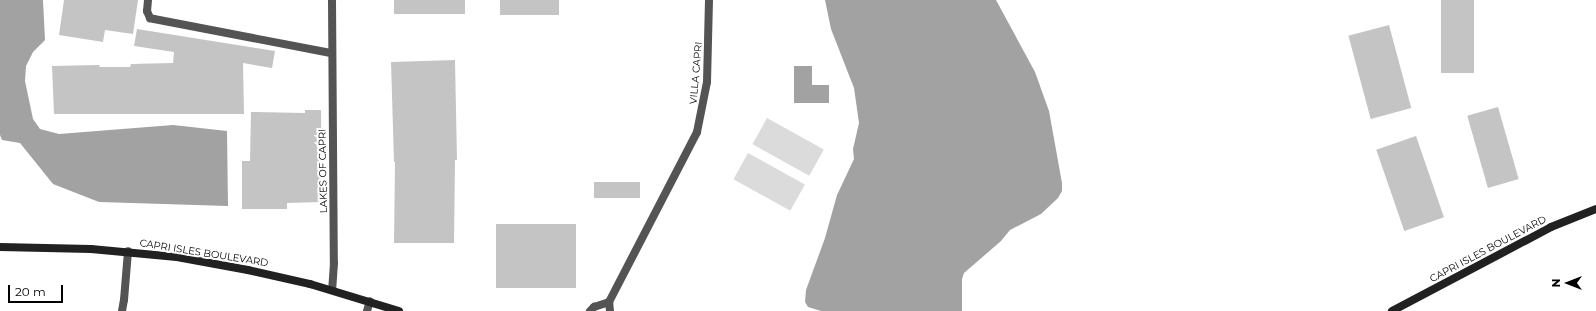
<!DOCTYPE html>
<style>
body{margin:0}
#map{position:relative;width:1596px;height:311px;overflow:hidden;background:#fff;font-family:Montserrat,sans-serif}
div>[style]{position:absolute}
.green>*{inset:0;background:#dbdbdb;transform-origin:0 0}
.water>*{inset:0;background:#a2a2a2}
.building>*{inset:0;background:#c4c4c4;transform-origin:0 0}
.street>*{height:8px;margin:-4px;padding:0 4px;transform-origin:4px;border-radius:4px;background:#545454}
.secondary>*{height:8px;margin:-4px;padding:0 4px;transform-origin:4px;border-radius:4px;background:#212121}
span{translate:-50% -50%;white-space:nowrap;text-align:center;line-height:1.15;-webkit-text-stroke:4px #fff;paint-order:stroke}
.street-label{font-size:10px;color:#000}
.north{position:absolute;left:1548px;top:263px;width:40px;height:40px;-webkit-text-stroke:3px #fff;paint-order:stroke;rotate:270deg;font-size:11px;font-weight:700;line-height:16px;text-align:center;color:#000}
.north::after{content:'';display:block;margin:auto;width:14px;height:18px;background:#000;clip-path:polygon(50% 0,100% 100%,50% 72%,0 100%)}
.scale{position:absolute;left:8px;top:285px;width:55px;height:18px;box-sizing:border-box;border:2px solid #000;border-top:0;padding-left:5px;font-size:12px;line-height:14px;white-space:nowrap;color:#000;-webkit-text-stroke:3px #fff;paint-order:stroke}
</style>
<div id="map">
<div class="green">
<i style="left:767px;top:118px;width:65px;height:30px;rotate:29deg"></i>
<i style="left:748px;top:153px;width:65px;height:30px;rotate:29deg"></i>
</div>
<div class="water">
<i style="clip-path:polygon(0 0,43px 0,45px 40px,33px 52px,26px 66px,25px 81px,33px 119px,40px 129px,59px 134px,173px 125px,227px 131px,228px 206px,99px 202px,53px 184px,20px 143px,2px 140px,0 135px)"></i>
<i style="clip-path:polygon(825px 0,996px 0,1035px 72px,1049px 111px,1062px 183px,1062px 191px,1058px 198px,1041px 214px,1010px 230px,1001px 241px,964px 273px,962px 279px,962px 311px,821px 311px,808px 307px,805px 302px,806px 290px,825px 238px,837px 195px,854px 159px,853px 149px,859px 123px,854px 88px,831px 29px)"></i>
<i style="clip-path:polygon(794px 66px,812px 66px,812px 85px,829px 85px,829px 103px,794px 103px)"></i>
</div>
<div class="building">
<i style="clip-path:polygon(64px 0,138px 0,133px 34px,105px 30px,103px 42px,59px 35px)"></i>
<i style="left:394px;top:0;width:71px;height:14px"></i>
<i style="left:500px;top:0;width:59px;height:15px"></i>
<i style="left:1441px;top:0;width:33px;height:73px"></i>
<i style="left:1389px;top:25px;width:86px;height:42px;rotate:75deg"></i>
<i style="clip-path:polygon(137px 29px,275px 51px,272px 68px,243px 63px,244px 114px,54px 114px,52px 66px,100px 65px,99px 67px,130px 67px,131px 64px,173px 63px,174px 52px,134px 46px)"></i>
<i style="clip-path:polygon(455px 60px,457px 160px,455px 160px,454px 243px,394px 243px,395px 162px,394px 162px,391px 62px)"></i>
<i style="left:1498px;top:107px;width:75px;height:32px;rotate:74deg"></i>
<i style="clip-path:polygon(305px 110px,321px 110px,322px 202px,287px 203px,287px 209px,242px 209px,242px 161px,250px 161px,251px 112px,305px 113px)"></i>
<i style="left:1416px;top:136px;width:86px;height:42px;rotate:71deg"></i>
<i style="left:594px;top:182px;width:46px;height:16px"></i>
<i style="left:496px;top:224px;width:80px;height:64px"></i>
</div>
<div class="street">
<i style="left:148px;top:0;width:11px;rotate:95deg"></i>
<i style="left:147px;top:11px;width:8px;rotate:67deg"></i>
<i style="left:150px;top:18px;width:4px;rotate:14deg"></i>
<i style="left:154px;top:19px;width:180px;rotate:10.9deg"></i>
<i style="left:332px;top:0;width:263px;rotate:89.6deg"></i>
<i style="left:334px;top:263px;width:26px;rotate:94deg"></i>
<i style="left:122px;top:311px;width:11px;rotate:-80deg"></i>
<i style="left:124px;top:300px;width:49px;rotate:-85.3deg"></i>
<i style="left:367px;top:311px;width:10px;rotate:-73deg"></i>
<i style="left:590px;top:311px;width:6px;rotate:-45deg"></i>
<i style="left:594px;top:307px;width:16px;rotate:-18deg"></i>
<i style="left:610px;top:311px;width:9px;rotate:-96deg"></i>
<i style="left:609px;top:302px;width:191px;rotate:-62.6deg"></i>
<i style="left:697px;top:132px;width:51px;rotate:-78.7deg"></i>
<i style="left:707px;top:82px;width:82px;rotate:-88.6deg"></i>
</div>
<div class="secondary">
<i style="left:0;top:247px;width:91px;rotate:1.3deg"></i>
<i style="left:91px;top:249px;width:86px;rotate:5.3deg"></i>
<i style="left:177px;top:257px;width:72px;rotate:10.4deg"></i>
<i style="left:248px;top:270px;width:64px;rotate:12.7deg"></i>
<i style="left:310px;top:284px;width:93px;rotate:16.9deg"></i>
<i style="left:1392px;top:311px;width:180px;rotate:-27.8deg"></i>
<i style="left:1551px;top:227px;width:48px;rotate:-21.8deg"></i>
</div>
<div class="street-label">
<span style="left:696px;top:73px;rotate:-85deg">VILLA CAPRI</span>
<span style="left:323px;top:171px;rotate:-91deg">LAKES OF CAPRI</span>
<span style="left:1488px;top:249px;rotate:-28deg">CAPRI ISLES BOULEVARD</span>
<span style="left:204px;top:253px;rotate:9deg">CAPRI ISLES BOULEVARD</span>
</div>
<div class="north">N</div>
<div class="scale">20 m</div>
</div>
